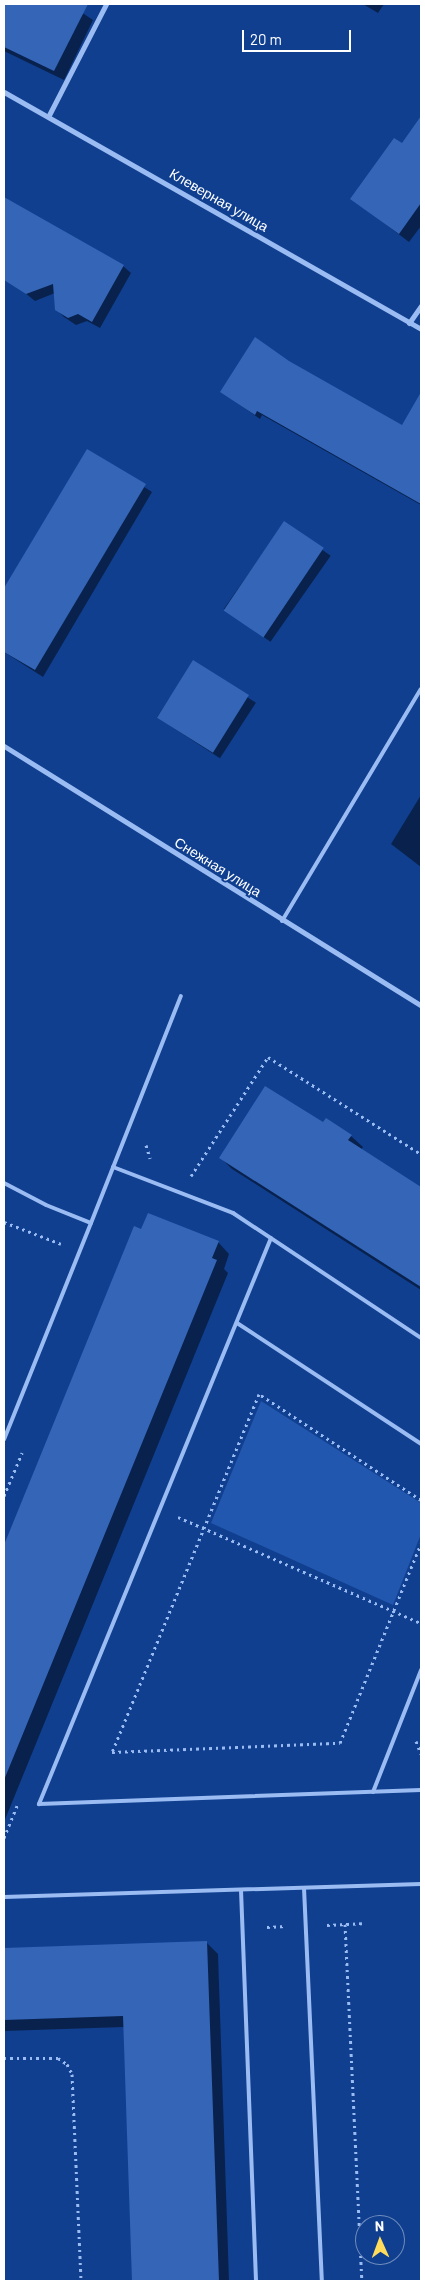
<!DOCTYPE html>
<meta charset="utf-8">
<style>
body{margin:0}
#map{position:relative;width:425px;height:2285px;overflow:hidden;background:#103f90;font-family:Barlow,sans-serif}
div>[style]{position:absolute}
.green>*{inset:0;background:#2257af}
.shadow>*{inset:0;background:#0007;transform-origin:0 0}
.building>*{inset:0;background:#3465b7;transform-origin:0 0}
.path>*{height:3px;margin-top:-1.5px;transform-origin:0;background:repeating-linear-gradient(90deg,#9abcf3 0 2.5px,transparent 0 6.5px)}
.service>*{height:4px;margin:-2px;padding:0 2px;transform-origin:2px;border-radius:2px;background:#9abcf3}
.minor>*{height:5px;margin:-2.5px;padding:0 2.5px;transform-origin:2.5px;border-radius:2.5px;background:#9abcf3}
span{translate:-50% -50%;white-space:nowrap;text-align:center;line-height:1.15;-webkit-text-stroke:4px #103f90;paint-order:stroke}
.street-label{font-size:14px;color:#fff}
.frame{position:absolute;inset:0;border:5px solid #fff;pointer-events:none}
.north{position:absolute;left:355px;top:2215px;width:50px;height:50px;box-sizing:border-box;background:#103f90;border:1px solid #708cbc;border-radius:50%;rotate:358deg;font-size:14px;font-weight:700;line-height:20px;text-align:center;color:#fff}
.north::after{content:'';display:block;margin:auto;width:18px;height:22px;background:#ffdc5c;clip-path:polygon(50% 0,100% 100%,50% 72%,0 100%)}
.scale{position:absolute;left:242px;top:30px;width:109px;height:22px;box-sizing:border-box;border:2px solid #fff;border-top:0;padding-left:6px;font-size:15px;line-height:18px;white-space:nowrap;color:#fff;-webkit-text-stroke:4px #103f90;paint-order:stroke}
</style>
<div id="map">
<div class="green">
<i style="clip-path:polygon(261px 1401px,421px 1503px,421px 1534px,393px 1605px,211px 1523px)"></i>
</div>
<div class="shadow">
<i style="clip-path:polygon(4px 4px,69px 4px,93px 20px,64px 80px,4px 51px)"></i>
<i style="clip-path:polygon(363px 4px,384px 4px,378px 13px)"></i>
<i style="clip-path:polygon(421px 118px,421px 226px,409px 242px,352px 199px,402px 145px)"></i>
<i style="clip-path:polygon(4px 200px,123px 266px,131px 273px,100px 328px,87px 321px,76px 325px,64px 317px,56px 309px,55px 293px,35px 301px,4px 276px)"></i>
<i style="clip-path:polygon(289px 362px,402px 427px,408px 416px,421px 424px,421px 505px,262px 415px,260px 419px,222px 392px)"></i>
<i style="clip-path:polygon(87px 451px,152px 492px,43px 677px,4px 652px,4px 593px)"></i>
<i style="left:284px;top:523px;width:57px;height:105px;rotate:35deg"></i>
<i style="left:193px;top:662px;width:75px;height:66px;rotate:33deg"></i>
<i style="clip-path:polygon(421px 795px,421px 867px,391px 844px)"></i>
<i style="clip-path:polygon(323px 1124px,351px 1136px,363px 1147px,361px 1150px,421px 1189px,421px 1290px,232px 1169px,220px 1157px)"></i>
<i style="clip-path:polygon(134px 1228px,218px 1242px,229px 1254px,224px 1269px,228px 1273px,4px 1822px,4px 1548px)"></i>
<i style="clip-path:polygon(207px 1943px,218px 1954px,229px 2281px,133px 2281px,124px 2027px,4px 2031px,4px 1949px)"></i>
</div>
<div class="building">
<i style="clip-path:polygon(4px 4px,88px 4px,54px 71px,4px 47px)"></i>
<i style="clip-path:polygon(421px 116px,421px 203px,399px 234px,350px 199px,394px 138px,402px 143px)"></i>
<i style="clip-path:polygon(4px 197px,124px 265px,92px 322px,78px 314px,68px 318px,55px 310px,53px 284px,26px 294px,4px 280px)"></i>
<i style="clip-path:polygon(255px 337px,289px 361px,402px 425px,421px 392px,421px 504px,257px 411px,255px 415px,220px 392px)"></i>
<i style="clip-path:polygon(87px 449px,146px 484px,35px 670px,4px 652px,4px 588px)"></i>
<i style="left:284px;top:521px;width:48px;height:108px;rotate:34deg"></i>
<i style="left:193px;top:660px;width:66px;height:68px;rotate:32deg"></i>
<i style="clip-path:polygon(265px 1086px,323px 1122px,326px 1118px,352px 1135px,348px 1140px,421px 1187px,421px 1287px,219px 1158px)"></i>
<i style="clip-path:polygon(148px 1213px,219px 1241px,212px 1258px,217px 1260px,4px 1780px,4px 1545px,134px 1226px,141px 1229px)"></i>
<i style="clip-path:polygon(207px 1941px,219px 2281px,132px 2281px,123px 2016px,4px 2020px,4px 1948px)"></i>
</div>
<div class="path">
<i style="left:146px;top:1145px;width:14px;rotate:73deg"></i>
<i style="left:191px;top:1176px;width:142px;rotate:-57.1deg"></i>
<i style="left:268px;top:1057px;width:181px;rotate:32.4deg"></i>
<i style="left:4px;top:1222px;width:61px;rotate:21.1deg"></i>
<i style="left:4px;top:1496px;width:47px;rotate:-67.3deg"></i>
<i style="left:421px;top:1500px;width:194px;rotate:-146.8deg"></i>
<i style="left:259px;top:1394px;width:387px;rotate:112.3deg"></i>
<i style="left:112px;top:1752px;width:228px;rotate:-2.3deg"></i>
<i style="left:340px;top:1743px;width:215px;rotate:-67.9deg"></i>
<i style="left:178px;top:1517px;width:265px;rotate:23.6deg"></i>
<i style="left:416px;top:1741px;width:14px;rotate:69deg"></i>
<i style="left:4px;top:1838px;width:35px;rotate:-68deg"></i>
<i style="left:345px;top:1924px;width:357px;rotate:87.3deg"></i>
<i style="left:327px;top:1925px;width:35px;rotate:-3deg"></i>
<i style="left:267px;top:1927px;width:19px;rotate:-3deg"></i>
<i style="left:4px;top:2058px;width:54px"></i>
<i style="left:58px;top:2058px;width:11px;rotate:34deg"></i>
<i style="left:67px;top:2064px;width:11px;rotate:63deg"></i>
<i style="left:72px;top:2074px;width:207px;rotate:87.5deg"></i>
</div>
<div class="service">
<i style="left:282px;top:921px;width:270px;rotate:-59.1deg"></i>
<i style="left:113px;top:1167px;width:129px;rotate:21deg"></i>
<i style="left:233px;top:1213px;width:226px;rotate:33.6deg"></i>
<i style="left:4px;top:1183px;width:47px;rotate:27.6deg"></i>
<i style="left:46px;top:1205px;width:48px;rotate:21.8deg"></i>
<i style="left:91px;top:1223px;width:233px;rotate:111.9deg"></i>
<i style="left:91px;top:1223px;width:244px;rotate:-68.4deg"></i>
<i style="left:271px;top:1238px;width:612px;rotate:112.29deg"></i>
<i style="left:39px;top:1804px;width:382px;rotate:-2.1deg"></i>
<i style="left:237px;top:1323px;width:220px;rotate:33.3deg"></i>
<i style="left:373px;top:1792px;width:131px;rotate:-68.5deg"></i>
<i style="left:304px;top:1888px;width:393px;rotate:87.4deg"></i>
<i style="left:241px;top:1890px;width:391px;rotate:87.8deg"></i>
<i style="left:4px;top:1897px;width:417px;rotate:-1.8deg"></i>
</div>
<div class="minor">
<i style="left:4px;top:92px;width:480px;rotate:29.6deg"></i>
<i style="left:49px;top:115px;width:125px;rotate:-62.8deg"></i>
<i style="left:409px;top:323px;width:21px;rotate:-55deg"></i>
<i style="left:4px;top:746px;width:491px;rotate:31.9deg"></i>
</div>
<div class="street-label">
<span style="left:219px;top:200px;rotate:30deg">Клеверная улица</span>
<span style="left:218px;top:867px;rotate:32deg">Снежная улица</span>
</div>
<div class="frame"></div>
<div class="north">N</div>
<div class="scale">20 m</div>
</div>
